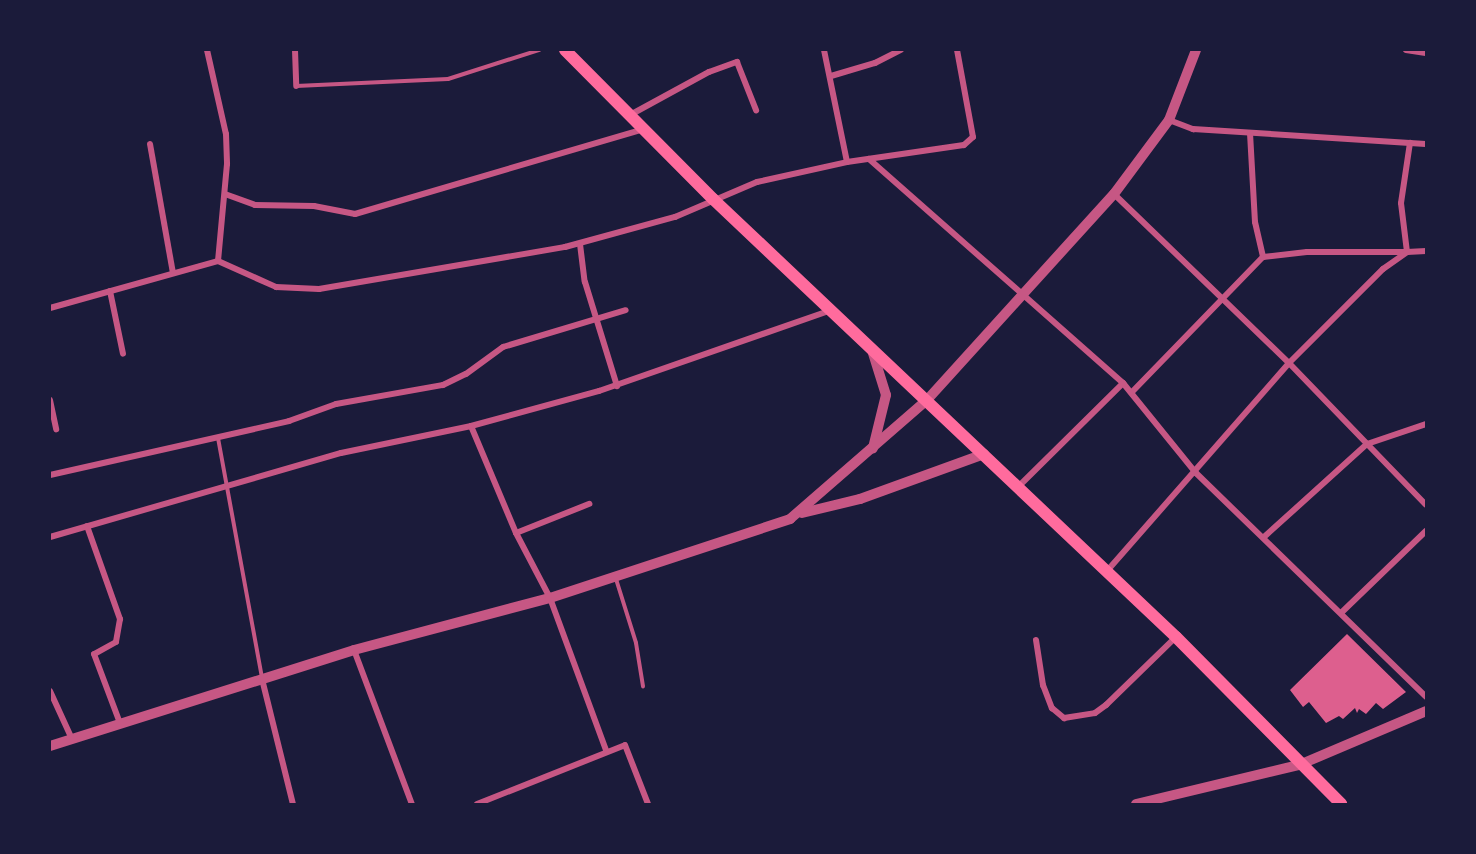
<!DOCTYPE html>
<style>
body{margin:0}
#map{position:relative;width:1476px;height:854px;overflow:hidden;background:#1b1b3a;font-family:"Asap Condensed",sans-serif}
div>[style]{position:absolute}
.building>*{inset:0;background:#dd5f8e}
.service>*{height:4px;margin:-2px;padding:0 2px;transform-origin:2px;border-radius:2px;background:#c65784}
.minor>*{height:6px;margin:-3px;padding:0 3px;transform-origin:3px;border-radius:3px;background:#c65784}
.tertiary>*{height:10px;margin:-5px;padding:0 5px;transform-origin:5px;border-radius:5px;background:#c65784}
.secondary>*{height:12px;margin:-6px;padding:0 6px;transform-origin:6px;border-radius:6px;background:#ff6b9d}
span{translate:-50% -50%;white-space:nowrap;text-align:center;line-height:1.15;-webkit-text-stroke:6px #1b1b3a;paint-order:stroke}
.frame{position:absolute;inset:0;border:51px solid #1b1b3a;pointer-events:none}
</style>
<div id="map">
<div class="building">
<i style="clip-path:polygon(1347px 634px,1406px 692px,1383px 709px,1376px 703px,1366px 714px,1359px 709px,1357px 713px,1355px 708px,1343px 719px,1339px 716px,1326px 723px,1309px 702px,1303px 707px,1290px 690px)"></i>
</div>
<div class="service">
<i style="left:296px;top:86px;width:152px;rotate:-2.6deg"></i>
<i style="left:448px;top:79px;width:96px;rotate:-17.7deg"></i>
<i style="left:218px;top:438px;width:244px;rotate:79.6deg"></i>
<i style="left:616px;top:579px;width:67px;rotate:72.6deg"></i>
<i style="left:636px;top:643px;width:44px;rotate:80.8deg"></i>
</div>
<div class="minor">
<i style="left:207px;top:50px;width:86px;rotate:77.3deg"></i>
<i style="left:226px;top:134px;width:30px;rotate:88deg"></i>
<i style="left:227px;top:164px;width:97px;rotate:95.3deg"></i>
<i style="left:295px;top:50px;width:36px;rotate:88deg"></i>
<i style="left:824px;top:50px;width:114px;rotate:78.4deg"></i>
<i style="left:1406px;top:50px;width:20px;rotate:9deg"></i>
<i style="left:831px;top:76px;width:46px;rotate:-16.5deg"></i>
<i style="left:875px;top:63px;width:29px;rotate:-27deg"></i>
<i style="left:630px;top:115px;width:90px;rotate:-28.6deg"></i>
<i style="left:709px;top:72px;width:30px;rotate:-20deg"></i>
<i style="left:737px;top:62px;width:52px;rotate:68.4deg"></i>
<i style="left:1169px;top:120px;width:26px;rotate:21deg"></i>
<i style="left:1193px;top:129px;width:233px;rotate:3.7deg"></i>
<i style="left:1250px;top:133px;width:89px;rotate:86.8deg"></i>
<i style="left:1255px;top:222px;width:36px;rotate:77deg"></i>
<i style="left:150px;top:144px;width:131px;rotate:79.9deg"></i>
<i style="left:869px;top:159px;width:339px;rotate:41.4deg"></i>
<i style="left:1123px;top:383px;width:116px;rotate:51deg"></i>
<i style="left:1196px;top:473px;width:321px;rotate:44.2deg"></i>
<i style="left:225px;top:194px;width:32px;rotate:20deg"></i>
<i style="left:255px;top:205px;width:59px;rotate:1deg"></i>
<i style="left:314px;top:206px;width:42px;rotate:11deg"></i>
<i style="left:355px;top:214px;width:300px;rotate:-16.4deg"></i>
<i style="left:1114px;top:194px;width:243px;rotate:44deg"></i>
<i style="left:1289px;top:363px;width:197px;rotate:46deg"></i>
<i style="left:580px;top:244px;width:38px;rotate:83deg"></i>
<i style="left:585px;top:282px;width:109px;rotate:72.9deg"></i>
<i style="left:110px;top:291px;width:64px;rotate:78.3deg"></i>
<i style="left:50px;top:308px;width:174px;rotate:-15.6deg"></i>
<i style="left:218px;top:261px;width:64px;rotate:24.1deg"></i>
<i style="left:276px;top:287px;width:43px;rotate:2.7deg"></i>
<i style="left:319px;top:289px;width:250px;rotate:-9.7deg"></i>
<i style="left:565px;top:247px;width:114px;rotate:-15.3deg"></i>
<i style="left:675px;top:217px;width:89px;rotate:-23.1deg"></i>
<i style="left:757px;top:182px;width:92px;rotate:-12.5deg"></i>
<i style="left:847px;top:162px;width:118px;rotate:-8.3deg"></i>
<i style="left:964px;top:145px;width:12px;rotate:-42deg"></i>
<i style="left:973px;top:137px;width:88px;rotate:-100.4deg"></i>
<i style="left:1132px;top:392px;width:188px;rotate:-45.9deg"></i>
<i style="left:1263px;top:257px;width:44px;rotate:-6.5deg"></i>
<i style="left:1307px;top:252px;width:100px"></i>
<i style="left:1407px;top:252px;width:49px;rotate:-97deg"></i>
<i style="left:1401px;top:203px;width:61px;rotate:-81.5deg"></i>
<i style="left:50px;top:400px;width:30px;rotate:78deg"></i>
<i style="left:471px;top:426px;width:116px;rotate:67.2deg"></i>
<i style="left:516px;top:533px;width:73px;rotate:62.4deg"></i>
<i style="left:550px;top:598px;width:162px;rotate:69.8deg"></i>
<i style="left:50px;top:475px;width:245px;rotate:-12.7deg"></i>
<i style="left:289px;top:421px;width:50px;rotate:-19.9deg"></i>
<i style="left:336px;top:404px;width:109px;rotate:-10.1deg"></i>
<i style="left:443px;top:385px;width:25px;rotate:-26deg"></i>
<i style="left:466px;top:374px;width:46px;rotate:-36.1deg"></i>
<i style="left:503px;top:347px;width:128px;rotate:-16.7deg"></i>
<i style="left:1019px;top:486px;width:146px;rotate:-44.7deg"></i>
<i style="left:87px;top:526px;width:99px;rotate:70.5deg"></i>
<i style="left:120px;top:619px;width:23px;rotate:100deg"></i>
<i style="left:116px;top:642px;width:25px;rotate:151deg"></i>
<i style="left:94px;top:654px;width:74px;rotate:69.4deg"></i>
<i style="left:516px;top:533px;width:79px;rotate:-21.7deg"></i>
<i style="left:50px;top:537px;width:303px;rotate:-16.1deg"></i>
<i style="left:341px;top:453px;width:133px;rotate:-11.7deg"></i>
<i style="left:471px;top:426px;width:133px;rotate:-15.3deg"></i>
<i style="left:599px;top:391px;width:247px;rotate:-19.2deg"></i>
<i style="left:1264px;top:537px;width:139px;rotate:-42.1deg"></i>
<i style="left:1367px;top:444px;width:62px;rotate:-18.7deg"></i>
<i style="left:1107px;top:571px;width:276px;rotate:-48.8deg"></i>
<i style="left:1289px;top:363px;width:133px;rotate:-45deg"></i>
<i style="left:1383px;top:269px;width:29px;rotate:-35deg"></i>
<i style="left:1407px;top:252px;width:19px;rotate:-3deg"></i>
<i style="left:1341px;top:613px;width:118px;rotate:-44deg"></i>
<i style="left:1036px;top:640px;width:46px;rotate:81.2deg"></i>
<i style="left:1043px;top:685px;width:25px;rotate:69deg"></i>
<i style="left:1052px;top:708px;width:16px;rotate:40deg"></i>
<i style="left:1064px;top:718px;width:31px;rotate:-9deg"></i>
<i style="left:1095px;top:713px;width:14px;rotate:-36deg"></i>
<i style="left:1106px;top:705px;width:98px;rotate:-44.2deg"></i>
<i style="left:354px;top:650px;width:165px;rotate:69.4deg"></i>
<i style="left:262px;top:679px;width:129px;rotate:76.1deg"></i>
<i style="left:50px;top:691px;width:53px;rotate:65.4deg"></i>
<i style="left:477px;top:804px;width:159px;rotate:-21.7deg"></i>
<i style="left:625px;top:745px;width:63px;rotate:68.7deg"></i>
</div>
<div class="tertiary">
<i style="left:872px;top:350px;width:47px;rotate:72.7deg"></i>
<i style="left:886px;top:395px;width:55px;rotate:103.8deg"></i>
<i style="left:802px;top:513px;width:60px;rotate:-13.6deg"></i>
<i style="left:860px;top:499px;width:132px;rotate:-19.9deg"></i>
<i style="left:50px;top:746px;width:319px;rotate:-17.5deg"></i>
<i style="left:354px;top:650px;width:203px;rotate:-14.9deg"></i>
<i style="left:550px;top:598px;width:253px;rotate:-18.2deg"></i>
<i style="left:790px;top:519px;width:181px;rotate:-41deg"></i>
<i style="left:927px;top:400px;width:278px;rotate:-47.8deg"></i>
<i style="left:1114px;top:194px;width:92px;rotate:-53.4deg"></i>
<i style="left:1169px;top:120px;width:75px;rotate:-68.9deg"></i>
<i style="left:1136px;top:804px;width:168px;rotate:-13.5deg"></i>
<i style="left:1299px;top:765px;width:138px;rotate:-23deg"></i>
</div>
<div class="secondary">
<i style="left:565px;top:50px;width:210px;rotate:45.2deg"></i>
<i style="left:713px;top:199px;width:637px;rotate:43.41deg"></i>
<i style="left:1176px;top:637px;width:235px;rotate:45.3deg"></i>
</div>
<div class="frame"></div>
</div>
